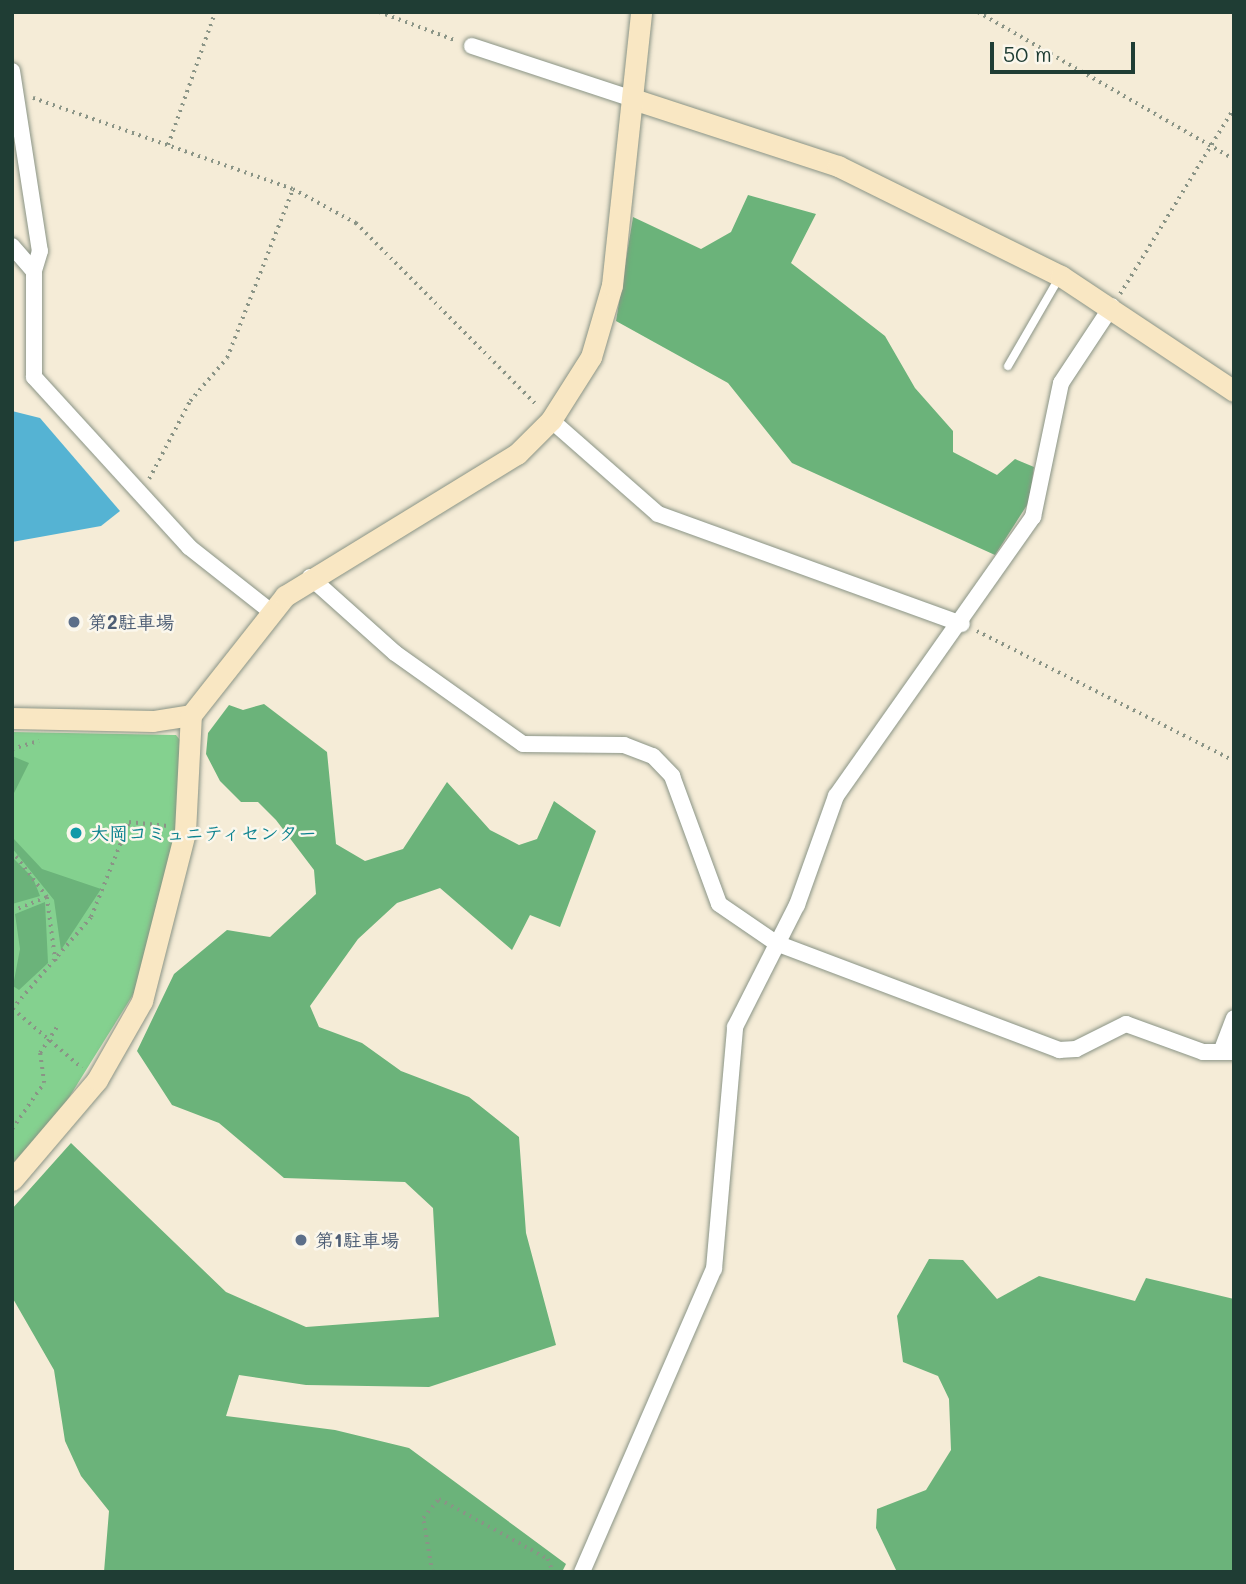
<!DOCTYPE html>
<meta charset="utf-8">
<style>
body{margin:0}
#map{position:relative;width:1246px;height:1584px;overflow:hidden;background:#f5ecd7;font-family:Mali,"Klee One",sans-serif}
div>[style]{position:absolute}
.green>*{inset:0;background:#84d18f}
.forest>*{inset:0;background:#6bb37a}
.water>*{inset:0;background:#55b3d3}
.path>*{height:3.5px;margin-top:-1.75px;transform-origin:0;background:repeating-linear-gradient(90deg,#8a9486 0 2px,transparent 0 7px)}
.roads{filter:drop-shadow(0 0 2px #8a9486) drop-shadow(0 0 2px #8a9486)}
.lane>*{height:8px;margin:-4px;padding:0 4px;transform-origin:4px;border-radius:4px;background:#fff}
.street>*{height:16px;margin:-8px;padding:0 8px;transform-origin:8px;border-radius:8px;background:#fff}
.secondary>*{height:21px;margin:-10.5px;padding:0 10.5px;transform-origin:10.5px;border-radius:10.5px;background:#f9e7c3}
.dots>*{width:19px;height:19px;translate:-50% -50%;box-sizing:border-box;border:4px solid #fbf7ec;border-radius:50%}
span{translate:-50% -50%;white-space:nowrap;text-align:center;line-height:1.15;-webkit-text-stroke:5px #fbf7ec;paint-order:stroke}
.service-label{font-size:19px;color:#4e5e75;font-weight:700}
.left{translate:0 -50%;text-align:left}
.culture-label{font-size:19px;color:#0d838f;font-weight:700}
.frame{position:absolute;inset:0;border:14px solid #1f3d34;pointer-events:none}
.scale{position:absolute;left:990px;top:42px;width:145px;height:32px;box-sizing:border-box;border:4px solid #1f3d34;border-top:0;padding-left:9px;font-size:21px;line-height:24px;white-space:nowrap;color:#1f3d34;-webkit-text-stroke:5px #fbf7ec;paint-order:stroke}
</style>
<div id="map">
<div class="green">
<i style="clip-path:polygon(12px 732px,176px 735px,180px 740px,176px 841px,134px 993px,60px 1112px,12px 1164px)"></i>
</div>
<div class="forest">
<i style="clip-path:polygon(748px 195px,816px 214px,791px 263px,885px 336px,915px 388px,953px 431px,953px 452px,997px 475px,1015px 459px,1034px 467px,1029px 502px,995px 555px,792px 463px,728px 383px,616px 321px,633px 217px,701px 249px,731px 232px)"></i>
<i style="clip-path:polygon(264px 704px,327px 752px,336px 844px,365px 861px,403px 849px,447px 782px,490px 830px,519px 845px,537px 839px,554px 801px,596px 831px,560px 927px,530px 915px,512px 950px,440px 888px,397px 903px,358px 939px,310px 1006px,319px 1027px,362px 1043px,401px 1071px,469px 1097px,519px 1137px,526px 1233px,556px 1345px,429px 1387px,306px 1385px,239px 1375px,226px 1416px,335px 1430px,409px 1448px,566px 1564px,562px 1572px,104px 1572px,109px 1511px,81px 1476px,65px 1441px,54px 1370px,12px 1297px,12px 1209px,71px 1143px,226px 1292px,306px 1327px,439px 1317px,433px 1208px,405px 1182px,284px 1178px,219px 1123px,172px 1105px,137px 1051px,174px 974px,227px 930px,270px 937px,316px 894px,314px 870px,276px 820px,258px 802px,241px 802px,220px 781px,206px 754px,208px 733px,229px 705px,243px 710px)"></i>
<i style="clip-path:polygon(12px 756px,29px 763px,12px 797px)"></i>
<i style="clip-path:polygon(12px 837px,42px 869px,101px 889px,61px 950px,54px 900px,12px 848px)"></i>
<i style="clip-path:polygon(12px 857px,33px 878px,40px 896px,12px 904px)"></i>
<i style="clip-path:polygon(45px 902px,48px 963px,19px 990px,13px 986px,20px 949px,15px 914px)"></i>
<i style="clip-path:polygon(929px 1259px,963px 1260px,997px 1299px,1039px 1276px,1135px 1301px,1146px 1278px,1234px 1299px,1234px 1572px,897px 1572px,876px 1528px,877px 1509px,926px 1490px,951px 1450px,949px 1399px,938px 1376px,903px 1362px,897px 1316px)"></i>
</div>
<div class="water">
<i style="clip-path:polygon(12px 411px,40px 418px,120px 511px,101px 526px,12px 542px)"></i>
</div>
<div class="path">
<i style="left:379px;top:12px;width:83px;rotate:20.4deg"></i>
<i style="left:978px;top:12px;width:295px;rotate:29.9deg"></i>
<i style="left:33px;top:98px;width:275px;rotate:19.3deg"></i>
<i style="left:293px;top:189px;width:72px;rotate:28.4deg"></i>
<i style="left:356px;top:223px;width:258px;rotate:45.2deg"></i>
<i style="left:168px;top:145px;width:141px;rotate:-70.5deg"></i>
<i style="left:1120px;top:294px;width:218px;rotate:-58.5deg"></i>
<i style="left:149px;top:479px;width:88px;rotate:-62.3deg"></i>
<i style="left:190px;top:401px;width:57px;rotate:-49.3deg"></i>
<i style="left:227px;top:358px;width:181px;rotate:-68.7deg"></i>
<i style="left:977px;top:631px;width:288px;rotate:26.8deg"></i>
<i style="left:12px;top:749px;width:28px;rotate:-17deg"></i>
<i style="left:12px;top:851px;width:58px;rotate:52.7deg"></i>
<i style="left:47px;top:897px;width:68px;rotate:82.3deg"></i>
<i style="left:12px;top:911px;width:38px;rotate:-22deg"></i>
<i style="left:12px;top:926px;width:45px;rotate:90deg"></i>
<i style="left:12px;top:1009px;width:121px;rotate:-49.3deg"></i>
<i style="left:91px;top:917px;width:102px;rotate:-68.2deg"></i>
<i style="left:129px;top:822px;width:39px;rotate:6deg"></i>
<i style="left:13px;top:1009px;width:91px;rotate:40.5deg"></i>
<i style="left:12px;top:1129px;width:56px;rotate:-55.2deg"></i>
<i style="left:44px;top:1083px;width:30px;rotate:-98deg"></i>
<i style="left:40px;top:1053px;width:33px;rotate:-57deg"></i>
<i style="left:432px;top:1572px;width:55px;rotate:-99.5deg"></i>
<i style="left:423px;top:1518px;width:25px;rotate:-50deg"></i>
<i style="left:439px;top:1499px;width:124px;rotate:28.8deg"></i>
<i style="left:548px;top:1559px;width:14px;rotate:69deg"></i>
</div>
<div class="roads">
<div class="lane">
<i style="left:1008px;top:366px;width:102px;rotate:-59.9deg"></i>
</div>
<div class="street">
<i style="left:472px;top:46px;width:169px;rotate:18.2deg"></i>
<i style="left:12px;top:71px;width:182px;rotate:81.2deg"></i>
<i style="left:40px;top:251px;width:21px;rotate:107deg"></i>
<i style="left:34px;top:271px;width:106px;rotate:90deg"></i>
<i style="left:34px;top:377px;width:230px;rotate:47.6deg"></i>
<i style="left:189px;top:547px;width:103px;rotate:38.3deg"></i>
<i style="left:12px;top:246px;width:33px;rotate:49deg"></i>
<i style="left:551px;top:420px;width:142px;rotate:41.3deg"></i>
<i style="left:658px;top:514px;width:323px;rotate:19.9deg"></i>
<i style="left:310px;top:577px;width:114px;rotate:41.8deg"></i>
<i style="left:395px;top:653px;width:157px;rotate:35.4deg"></i>
<i style="left:523px;top:744px;width:101px;rotate:0.6deg"></i>
<i style="left:624px;top:745px;width:31px;rotate:21deg"></i>
<i style="left:653px;top:756px;width:28px;rotate:46deg"></i>
<i style="left:672px;top:776px;width:136px;rotate:69.8deg"></i>
<i style="left:719px;top:904px;width:69px;rotate:34.4deg"></i>
<i style="left:776px;top:943px;width:303px;rotate:20.7deg"></i>
<i style="left:1059px;top:1050px;width:17px;rotate:-3deg"></i>
<i style="left:1076px;top:1049px;width:56px;rotate:-26.6deg"></i>
<i style="left:1126px;top:1024px;width:82px;rotate:20deg"></i>
<i style="left:1203px;top:1052px;width:31px"></i>
<i style="left:1221px;top:1052px;width:36px;rotate:-69deg"></i>
<i style="left:582px;top:1572px;width:331px;rotate:-66.5deg"></i>
<i style="left:714px;top:1269px;width:243px;rotate:-85deg"></i>
<i style="left:735px;top:1027px;width:137px;rotate:-63.1deg"></i>
<i style="left:797px;top:905px;width:116px;rotate:-70.3deg"></i>
<i style="left:836px;top:796px;width:342px;rotate:-54.8deg"></i>
<i style="left:1033px;top:517px;width:137px;rotate:-78.2deg"></i>
<i style="left:1061px;top:383px;width:92px;rotate:-56.5deg"></i>
</div>
<div class="secondary">
<i style="left:633px;top:99px;width:216px;rotate:18.1deg"></i>
<i style="left:838px;top:166px;width:249px;rotate:26.3deg"></i>
<i style="left:1061px;top:276px;width:208px;rotate:33.6deg"></i>
<i style="left:12px;top:718px;width:141px;rotate:1.2deg"></i>
<i style="left:153px;top:721px;width:38px;rotate:-9deg"></i>
<i style="left:191px;top:715px;width:152px;rotate:-51.7deg"></i>
<i style="left:285px;top:596px;width:272px;rotate:-31.5deg"></i>
<i style="left:517px;top:454px;width:48px;rotate:-45deg"></i>
<i style="left:551px;top:420px;width:75px;rotate:-57.6deg"></i>
<i style="left:591px;top:357px;width:75px;rotate:-73.7deg"></i>
<i style="left:612px;top:285px;width:275px;rotate:-83.9deg"></i>
<i style="left:12px;top:1180px;width:131px;rotate:-49.6deg"></i>
<i style="left:97px;top:1080px;width:91px;rotate:-60.3deg"></i>
<i style="left:142px;top:1001px;width:174px;rotate:-75.7deg"></i>
<i style="left:185px;top:832px;width:117px;rotate:-87.1deg"></i>
</div>
</div>
<div class="dots">
<i style="left:74px;top:622px;background:#5c6f8a"></i>
<i style="left:76px;top:833px;background:#0f9aa8"></i>
<i style="left:301px;top:1240px;background:#5c6f8a"></i>
</div>
<div class="service-label">
<span class="left" style="left:88px;top:622px">第2駐車場</span>
<span class="left" style="left:315px;top:1240px">第1駐車場</span>
</div>
<div class="culture-label">
<span class="left" style="left:90px;top:833px">大岡コミュニティセンター</span>
</div>
<div class="frame"></div>
<div class="scale">50 m</div>
</div>
